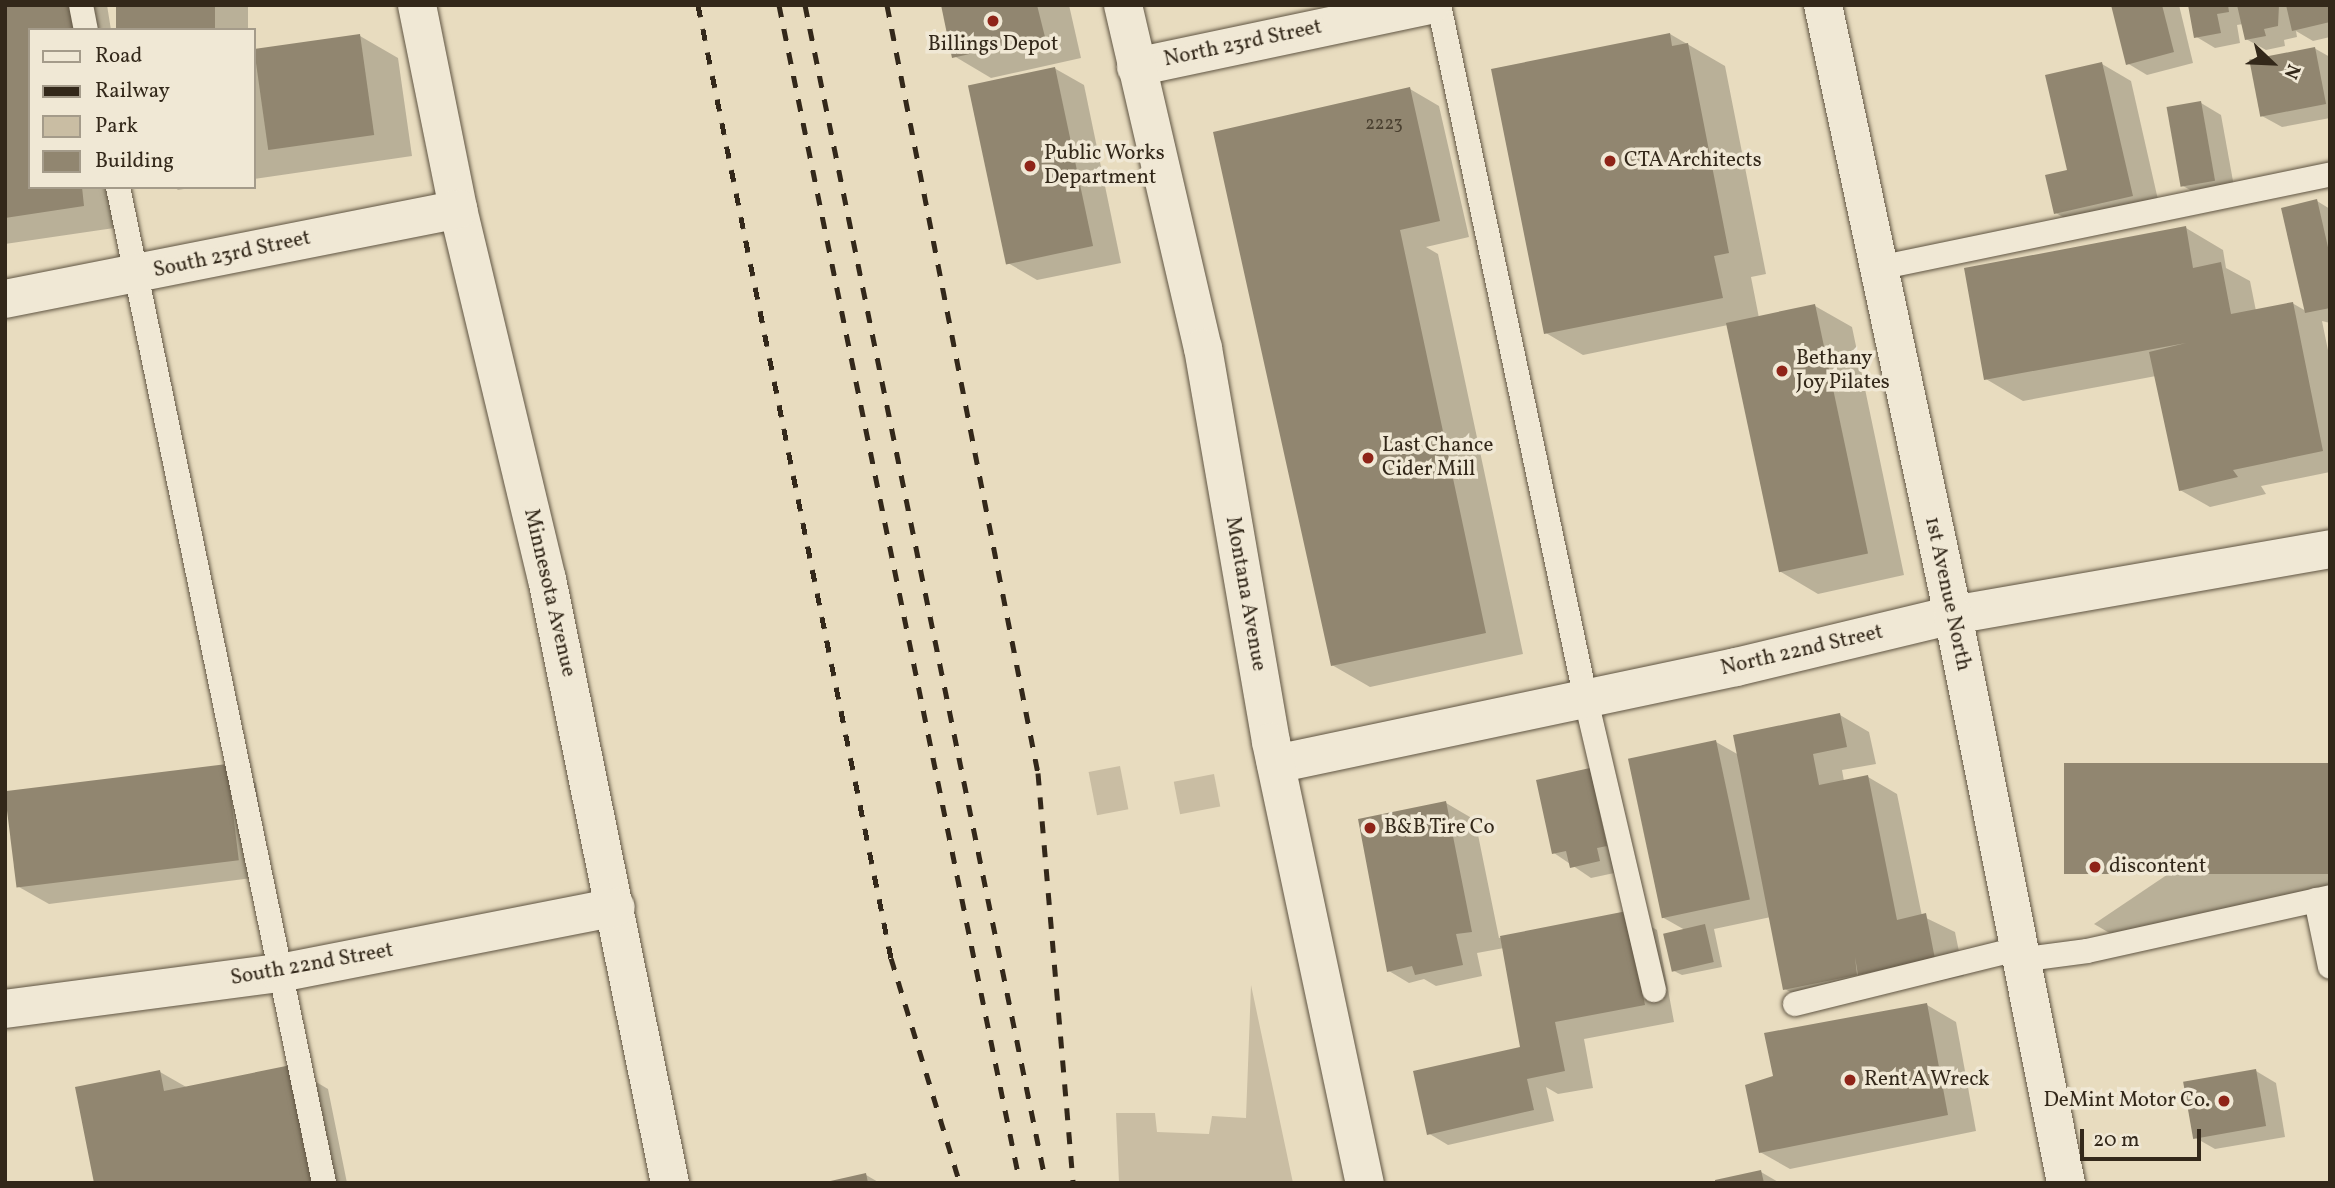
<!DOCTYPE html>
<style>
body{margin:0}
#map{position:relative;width:2335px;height:1188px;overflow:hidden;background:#e8dcbf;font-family:Vollkorn,serif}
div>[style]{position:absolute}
.green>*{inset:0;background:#c9bda3;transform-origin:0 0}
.shadow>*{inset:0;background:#0003;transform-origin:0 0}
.building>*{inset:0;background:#918670;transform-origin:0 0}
.roads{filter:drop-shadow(0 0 2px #605543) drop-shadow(0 0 2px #605543)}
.service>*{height:24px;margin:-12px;padding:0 12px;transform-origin:12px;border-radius:12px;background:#f0e8d5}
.minor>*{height:38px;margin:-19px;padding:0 19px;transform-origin:19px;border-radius:19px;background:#f0e8d5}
.secondary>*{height:38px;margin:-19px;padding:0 19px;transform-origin:19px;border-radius:19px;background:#f0e8d5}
.rail>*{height:5px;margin-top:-2.5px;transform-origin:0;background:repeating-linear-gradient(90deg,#33281a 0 12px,transparent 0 24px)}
.dots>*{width:19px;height:19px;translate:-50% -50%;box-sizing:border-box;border:4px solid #f0e8d5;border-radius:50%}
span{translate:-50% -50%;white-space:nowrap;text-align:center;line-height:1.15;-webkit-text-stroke:7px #f0e8d5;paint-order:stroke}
.number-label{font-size:18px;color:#4a4030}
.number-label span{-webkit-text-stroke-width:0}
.street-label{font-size:21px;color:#33281a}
.poi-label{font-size:21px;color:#33281a}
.left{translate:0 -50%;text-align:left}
.right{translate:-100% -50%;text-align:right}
.frame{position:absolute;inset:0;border:7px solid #33281a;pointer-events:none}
.legend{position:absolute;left:28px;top:28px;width:228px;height:161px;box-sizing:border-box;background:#f0e8d5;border:2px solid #a49b8a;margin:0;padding:9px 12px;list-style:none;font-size:21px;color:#33281a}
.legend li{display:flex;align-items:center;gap:14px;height:35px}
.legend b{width:35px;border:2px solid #a49b8a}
.north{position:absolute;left:2237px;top:28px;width:70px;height:70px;-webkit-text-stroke:5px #f0e8d5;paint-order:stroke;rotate:113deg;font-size:19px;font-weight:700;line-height:28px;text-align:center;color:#33281a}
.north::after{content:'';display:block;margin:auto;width:24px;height:32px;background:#33281a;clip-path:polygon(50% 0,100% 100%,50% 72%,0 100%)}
.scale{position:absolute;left:2080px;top:1129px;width:121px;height:32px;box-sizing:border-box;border:4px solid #33281a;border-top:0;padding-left:9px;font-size:21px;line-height:24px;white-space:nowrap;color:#33281a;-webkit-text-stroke:5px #f0e8d5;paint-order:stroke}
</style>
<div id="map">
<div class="green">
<i style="left:1120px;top:766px;width:44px;height:32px;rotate:79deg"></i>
<i style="left:1214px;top:774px;width:33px;height:41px;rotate:79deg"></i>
<i style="clip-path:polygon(1251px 985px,1293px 1183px,1119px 1183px,1116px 1113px,1155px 1113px,1157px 1132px,1209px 1134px,1212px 1116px,1246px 1118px)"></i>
</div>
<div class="shadow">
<i style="clip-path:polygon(5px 5px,107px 5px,111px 30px,30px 30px,30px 187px,131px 187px,116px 190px,121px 227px,5px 244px)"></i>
<i style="left:118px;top:5px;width:130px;height:25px"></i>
<i style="clip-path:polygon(943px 5px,1069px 5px,1081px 58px,991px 78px,954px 56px)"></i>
<i style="clip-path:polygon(2113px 5px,2179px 5px,2193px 63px,2147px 75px,2127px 63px)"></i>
<i style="clip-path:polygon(2190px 5px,2330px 5px,2330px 37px,2313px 41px,2296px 31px,2297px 37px,2284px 40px,2285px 46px,2266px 50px,2246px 39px,2243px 24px,2237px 25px,2240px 43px,2215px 48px,2195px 36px)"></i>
<i style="clip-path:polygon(1670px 34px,1725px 66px,1766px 274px,1751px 277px,1759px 318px,1815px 306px,1852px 327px,1904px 575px,1818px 594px,1781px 572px,1728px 325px,1583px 355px,1546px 333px)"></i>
<i style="clip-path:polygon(360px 36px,398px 58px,412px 156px,254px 179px,254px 43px,255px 52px)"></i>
<i style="clip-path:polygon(2314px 48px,2330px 57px,2330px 118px,2282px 127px,2262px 116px)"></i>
<i style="clip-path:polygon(2102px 64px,2131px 81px,2161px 213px,2085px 230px,2056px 213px)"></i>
<i style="clip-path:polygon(1054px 68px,1084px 85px,1121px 263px,1037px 280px,1008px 263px)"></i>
<i style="clip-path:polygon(1410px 89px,1439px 106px,1469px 237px,1426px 247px,1438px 254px,1523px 654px,1370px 687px,1332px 665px)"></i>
<i style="clip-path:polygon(2201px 103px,2221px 115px,2235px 192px,2203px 197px,2183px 186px)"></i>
<i style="clip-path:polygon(174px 187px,196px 187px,178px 190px)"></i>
<i style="clip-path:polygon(2317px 201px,2330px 209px,2330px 323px,2322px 321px,2330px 360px,2330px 472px,2261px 486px,2266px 494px,2210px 507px,2180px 490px,2156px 376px,2023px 401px,1986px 379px,2186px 228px,2223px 250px,2226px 268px,2250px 281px,2256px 311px,2292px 303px,2306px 311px)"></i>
<i style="clip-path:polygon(1840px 715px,1869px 732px,1876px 764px,1842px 770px,1844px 781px,1868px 777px,1897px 794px,1922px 916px,1955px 932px,1964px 976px,1814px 1006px,1785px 989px,1771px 917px,1714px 929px,1722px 967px,1682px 975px,1672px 970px,1685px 930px,1662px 917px,1716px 742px,1739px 755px)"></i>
<i style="clip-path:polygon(2330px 765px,2330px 903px,2132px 946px,2094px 924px)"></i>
<i style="clip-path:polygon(226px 766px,256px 783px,268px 876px,49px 904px,19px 887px)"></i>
<i style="clip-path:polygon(1590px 769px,1619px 872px,1591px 878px,1554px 853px)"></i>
<i style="clip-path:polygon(1446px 803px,1475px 820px,1499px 938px,1627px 913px,1657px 930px,1674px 1022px,1584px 1039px,1593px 1088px,1558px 1094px,1546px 1087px,1554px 1121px,1448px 1145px,1428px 1133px,1524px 1051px,1504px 948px,1477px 953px,1482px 976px,1436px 986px,1424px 979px,1409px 983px,1389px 971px)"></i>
<i style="clip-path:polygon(1927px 1005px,1956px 1022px,1976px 1131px,1790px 1169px,1760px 1152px,1775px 1077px)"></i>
<i style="clip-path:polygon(291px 1067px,328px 1089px,347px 1183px,95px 1183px,160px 1072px,188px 1088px)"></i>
<i style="clip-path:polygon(2256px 1071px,2276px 1083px,2285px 1137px,2215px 1149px,2194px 1137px)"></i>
<i style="clip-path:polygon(1761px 1172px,1780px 1183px,1717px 1183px)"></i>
<i style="clip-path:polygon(866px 1175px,880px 1183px,829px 1183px)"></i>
</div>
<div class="building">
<i style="clip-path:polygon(5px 5px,74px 5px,77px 30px,30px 30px,30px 187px,82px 187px,84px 206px,5px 218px)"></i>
<i style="left:116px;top:5px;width:99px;height:25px"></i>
<i style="clip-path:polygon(941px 5px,1037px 5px,1045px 37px,952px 58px)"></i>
<i style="clip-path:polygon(2111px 5px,2162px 5px,2174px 52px,2126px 65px)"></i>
<i style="clip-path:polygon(2188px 5px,2228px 5px,2229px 12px,2217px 14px,2221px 33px,2194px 38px)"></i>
<i style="clip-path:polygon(2237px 5px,2279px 5px,2278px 26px,2264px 29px,2266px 36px,2245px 40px)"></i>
<i style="clip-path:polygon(2286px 5px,2330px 5px,2330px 22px,2292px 31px)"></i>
<i style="clip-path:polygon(1670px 33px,1672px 46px,1688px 43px,1729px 253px,1714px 256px,1723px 298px,1544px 334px,1491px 69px)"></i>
<i style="left:360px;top:34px;width:102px;height:107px;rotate:82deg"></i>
<i style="left:2315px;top:47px;width:58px;height:67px;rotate:79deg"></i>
<i style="clip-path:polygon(2102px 62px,2133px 196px,2054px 214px,2045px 175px,2067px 170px,2045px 75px)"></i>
<i style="left:1055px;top:67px;width:183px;height:89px;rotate:78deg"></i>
<i style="clip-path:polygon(1410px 87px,1440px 221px,1400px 230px,1486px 633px,1331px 666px,1213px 132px)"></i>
<i style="left:2201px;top:101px;width:81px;height:35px;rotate:80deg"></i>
<i style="clip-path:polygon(2317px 199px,2330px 256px,2330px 308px,2305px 313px,2281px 208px)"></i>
<i style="clip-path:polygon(2186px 226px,2193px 268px,2221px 262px,2231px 314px,2293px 302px,2323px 451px,2233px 470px,2238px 477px,2179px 491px,2149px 352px,2186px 343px,1984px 380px,1964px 268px)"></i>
<i style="left:1815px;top:304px;width:255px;height:91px;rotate:78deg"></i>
<i style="clip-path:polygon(1840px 713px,1847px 747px,1813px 754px,1819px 785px,1868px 775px,1897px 920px,1926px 913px,1935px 959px,1858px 975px,1855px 957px,1857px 975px,1783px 990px,1733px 735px)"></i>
<i style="left:1716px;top:740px;width:163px;height:90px;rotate:78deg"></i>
<i style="left:2330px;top:763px;width:111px;height:266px;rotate:90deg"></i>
<i style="left:227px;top:764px;width:97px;height:224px;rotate:83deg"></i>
<i style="clip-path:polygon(1590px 768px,1607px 846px,1597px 848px,1600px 861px,1570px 868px,1566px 851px,1552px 854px,1536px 780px)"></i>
<i style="clip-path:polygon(1446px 801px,1472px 932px,1456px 934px,1463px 965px,1415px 975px,1412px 966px,1387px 972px,1358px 819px)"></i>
<i style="clip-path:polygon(1627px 911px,1645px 1005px,1555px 1022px,1565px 1071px,1527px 1079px,1534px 1110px,1427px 1135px,1413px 1071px,1520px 1047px,1500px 936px)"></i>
<i style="left:1705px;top:924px;width:39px;height:43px;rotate:77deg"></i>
<i style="clip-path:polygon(1927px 1003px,1948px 1115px,1759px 1153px,1745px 1085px,1773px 1076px,1764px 1033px)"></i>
<i style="clip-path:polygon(291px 1065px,314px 1183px,94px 1183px,75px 1087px,160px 1070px,164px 1091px)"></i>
<i style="left:2256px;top:1069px;width:58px;height:74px;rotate:80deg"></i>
<i style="clip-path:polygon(1761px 1170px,1764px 1183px,1715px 1183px,1715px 1180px)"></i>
<i style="clip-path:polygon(866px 1173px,868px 1183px,826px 1183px,826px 1182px)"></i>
</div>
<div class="roads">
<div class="service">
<i style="left:81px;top:5px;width:25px;rotate:79deg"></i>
<i style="left:1439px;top:5px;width:710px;rotate:78.06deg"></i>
<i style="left:1586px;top:700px;width:298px;rotate:76.8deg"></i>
<i style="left:118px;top:187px;width:1017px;rotate:78.31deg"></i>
<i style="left:1878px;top:268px;width:462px;rotate:-11.7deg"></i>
<i style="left:2316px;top:900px;width:68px;rotate:78.2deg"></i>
<i style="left:2019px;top:960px;width:69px;rotate:-7.5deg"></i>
<i style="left:2087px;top:951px;width:249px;rotate:-12.5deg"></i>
<i style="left:1795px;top:1004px;width:229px;rotate:-13.9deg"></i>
</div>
<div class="minor">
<i style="left:417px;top:5px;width:208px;rotate:78.6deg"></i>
<i style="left:458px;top:209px;width:381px;rotate:76.5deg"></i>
<i style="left:547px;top:579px;width:616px;rotate:78.49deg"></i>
<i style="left:1136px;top:67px;width:301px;rotate:-11.9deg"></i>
<i style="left:5px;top:299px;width:462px;rotate:-11.2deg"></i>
<i style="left:1276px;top:764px;width:470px;rotate:-11.9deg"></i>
<i style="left:1736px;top:667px;width:223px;rotate:-13.5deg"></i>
<i style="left:1953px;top:615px;width:383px;rotate:-9.9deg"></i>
<i style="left:5px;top:1009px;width:277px;rotate:-7.5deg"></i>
<i style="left:280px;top:973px;width:342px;rotate:-11.1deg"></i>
</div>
<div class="secondary">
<i style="left:1123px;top:5px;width:352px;rotate:76.9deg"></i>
<i style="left:1203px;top:348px;width:400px;rotate:80.2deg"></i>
<i style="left:1271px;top:742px;width:451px;rotate:78deg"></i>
<i style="left:1823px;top:5px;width:624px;rotate:77.97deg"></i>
<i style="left:1953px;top:615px;width:579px;rotate:78.75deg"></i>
</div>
</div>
<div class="rail">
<i style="left:698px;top:5px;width:972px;rotate:78.55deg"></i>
<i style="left:891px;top:958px;width:235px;rotate:73deg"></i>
<i style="left:779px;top:5px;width:1202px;rotate:78.44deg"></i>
<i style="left:805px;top:5px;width:1202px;rotate:78.44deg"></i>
<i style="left:887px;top:5px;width:783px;rotate:78.88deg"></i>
<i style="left:1038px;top:773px;width:411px;rotate:85.1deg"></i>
</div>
<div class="dots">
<i style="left:993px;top:21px;background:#8f2418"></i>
<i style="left:1610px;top:161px;background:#8f2418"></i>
<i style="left:1030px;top:166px;background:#8f2418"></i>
<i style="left:1782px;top:371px;background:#8f2418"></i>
<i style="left:1368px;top:458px;background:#8f2418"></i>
<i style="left:1370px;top:828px;background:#8f2418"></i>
<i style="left:2095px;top:867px;background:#8f2418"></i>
<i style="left:1850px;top:1080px;background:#8f2418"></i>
<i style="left:2224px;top:1101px;background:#8f2418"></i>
</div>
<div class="number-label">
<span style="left:1384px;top:125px">2223</span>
</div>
<div class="street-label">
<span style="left:1243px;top:44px;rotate:-12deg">North 23rd Street</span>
<span style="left:232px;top:255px;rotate:-12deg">South 23rd Street</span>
<span style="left:549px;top:593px;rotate:77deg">Minnesota Avenue</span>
<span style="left:1245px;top:594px;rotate:80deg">Montana Avenue</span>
<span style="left:1947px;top:594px;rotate:78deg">1st Avenue North</span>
<span style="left:1802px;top:651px;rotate:-13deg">North 22nd Street</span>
<span style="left:312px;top:965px;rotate:-10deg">South 22nd Street</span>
</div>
<div class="poi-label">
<span style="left:993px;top:45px">Billings Depot</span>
<span class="left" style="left:1044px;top:166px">Public Works<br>Department</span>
<span class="left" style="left:1624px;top:161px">CTA Architects</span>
<span class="left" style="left:1796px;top:371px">Bethany<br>Joy Pilates</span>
<span class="left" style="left:1382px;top:458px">Last Chance<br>Cider Mill</span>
<span class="left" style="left:1384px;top:828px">B&amp;B Tire Co</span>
<span class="left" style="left:2109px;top:867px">discontent</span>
<span class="left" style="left:1864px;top:1080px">Rent A Wreck</span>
<span class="right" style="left:2210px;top:1101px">DeMint Motor Co.</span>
</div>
<div class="frame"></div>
<ul class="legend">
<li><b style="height:9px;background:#f0e8d5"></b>Road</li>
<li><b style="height:9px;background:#33281a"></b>Railway</li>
<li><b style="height:19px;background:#c9bda3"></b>Park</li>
<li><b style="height:19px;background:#918670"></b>Building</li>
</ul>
<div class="north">N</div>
<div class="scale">20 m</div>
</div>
